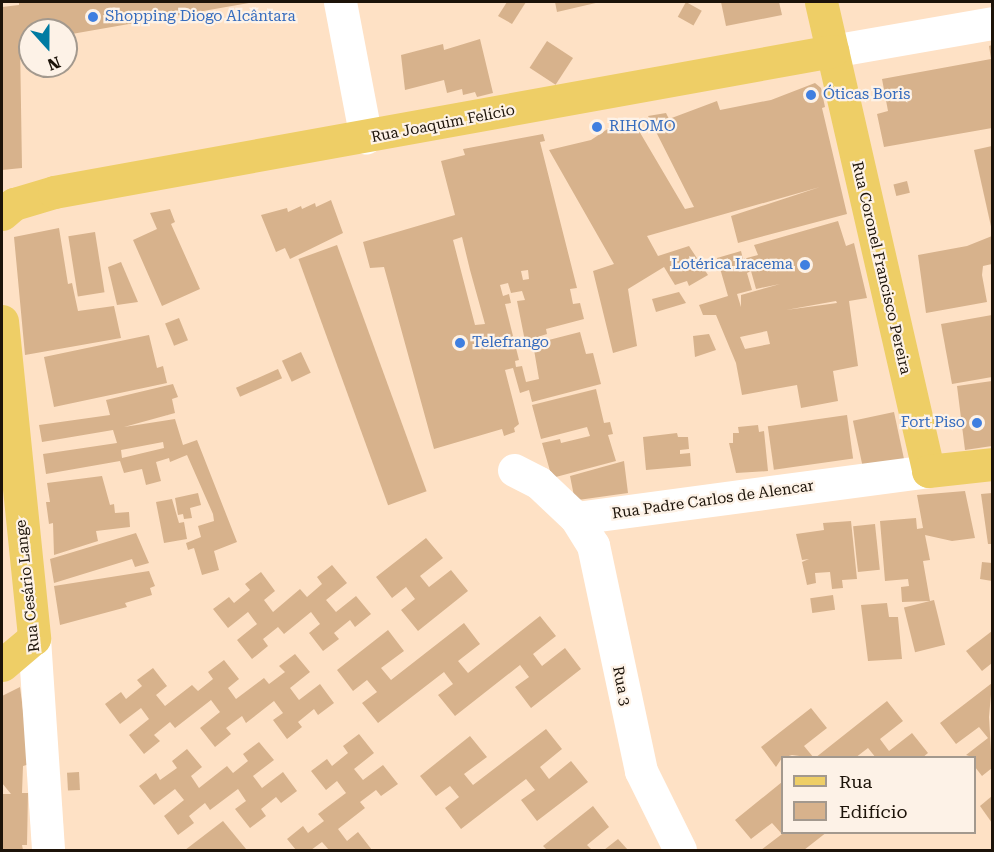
<!DOCTYPE html>
<meta charset="utf-8">
<style>
body{margin:0}
#map{position:relative;width:994px;height:852px;overflow:hidden;background:#fee1c5;font-family:"Roboto Serif",serif}
div>[style]{position:absolute}
.building>*{inset:0;background:#d7b28c;transform-origin:0 0}
.minor>*{height:33px;margin:-16.5px;padding:0 16.5px;transform-origin:16.5px;border-radius:16.5px;background:#fff}
.major>*{height:33px;margin:-16.5px;padding:0 16.5px;transform-origin:16.5px;border-radius:16.5px;background:#eece66}
.dots>*{width:16px;height:16px;translate:-50% -50%;box-sizing:border-box;border:3px solid #fdf2e7;border-radius:50%}
span{translate:-50% -50%;white-space:nowrap;text-align:center;line-height:1.15;-webkit-text-stroke:4.5px #fdf2e7;paint-order:stroke}
.shop-label{font-size:15px;color:#366cbe}
.left{translate:0 -50%;text-align:left}
.right{translate:-100% -50%;text-align:right}
.street-label{font-size:15px;color:#1c1309}
.frame{position:absolute;inset:0;border:3px solid #1c1309;pointer-events:none}
.legend{position:absolute;left:781px;top:756px;width:195px;height:78px;box-sizing:border-box;background:#fdf2e7;border:2px solid #a3998e;margin:0;padding:8px 10px;list-style:none;font-size:18px;color:#1c1309}
.legend li{display:flex;align-items:center;gap:12px;height:30px}
.legend b{width:30px;border:2px solid #a3998e}
.north{position:absolute;left:18px;top:18px;width:60px;height:60px;box-sizing:border-box;background:#fdf2e7;border:2px solid #a3998e;border-radius:50%;rotate:159deg;font-size:16px;font-weight:700;line-height:24px;text-align:center;color:#1c1309}
.north::after{content:'';display:block;margin:auto;width:21px;height:27px;background:#007ba2;clip-path:polygon(50% 0,100% 100%,50% 72%,0 100%)}
</style>
<div id="map">
<div class="building">
<i style="clip-path:polygon(19px 2px,249px 2px,249px 3px,66px 35px,66px 30px,30px 30px,30px 41px,20px 43px,22px 168px,2px 170px,2px 7px,19px 5px)"></i>
<i style="clip-path:polygon(507px 2px,526px 2px,512px 24px,498px 16px)"></i>
<i style="clip-path:polygon(555px 2px,600px 2px,557px 12px)"></i>
<i style="left:686px;top:2px;width:18px;height:17px;rotate:29deg"></i>
<i style="clip-path:polygon(721px 2px,779px 2px,782px 15px,726px 26px)"></i>
<i style="clip-path:polygon(480px 39px,493px 93px,477px 97px,475px 92px,463px 95px,462px 89px,447px 93px,444px 80px,405px 90px,401px 55px,443px 44px,444px 50px)"></i>
<i style="left:547px;top:41px;width:31px;height:32px;rotate:33deg"></i>
<i style="clip-path:polygon(992px 45px,992px 128px,884px 147px,877px 114px,888px 111px,882px 79px,991px 59px,989px 46px)"></i>
<i style="clip-path:polygon(815px 83px,821px 88px,825px 107px,822px 108px,847px 214px,738px 243px,731px 216px,820px 187px,647px 236px,658px 256px,689px 246px,708px 275px,689px 286px,687px 281px,675px 285px,664px 267px,628px 289px,637px 346px,613px 353px,593px 271px,614px 264px,549px 150px,591px 140px,615px 124px,632px 119px,685px 209px,694px 207px,648px 116px,666px 113px,669px 119px,717px 101px,720px 110px,771px 100px)"></i>
<i style="clip-path:polygon(evenodd,543px 134px,545px 141px,540px 142px,577px 288px,570px 289px,573px 304px,580px 303px,584px 319px,546px 329px,547px 334px,525px 341px,517px 301px,525px 300px,522px 291px,511px 293px,508px 283px,500px 285px,503px 296px,509px 294px,511px 303px,505px 304px,519px 360px,515px 361px,516px 367px,522px 366px,526px 382px,539px 379px,533px 344px,580px 332px,586px 354px,593px 353px,601px 384px,532px 402px,529px 390px,520px 393px,513px 368px,505px 370px,519px 424px,514px 428px,515px 432px,504px 436px,502px 429px,434px 449px,384px 267px,370px 268px,363px 242px,455px 215px,441px 161px,465px 155px,463px 149px,543px 134px,462px 237px,470px 270px,485px 324px,475px 325px,453px 240px,462px 237px,543px 134px,528px 270px,529px 279px,523px 280px,521px 271px,528px 270px)"></i>
<i style="clip-path:polygon(992px 146px,992px 231px,974px 150px)"></i>
<i style="left:907px;top:181px;width:12px;height:14px;rotate:76deg"></i>
<i style="clip-path:polygon(331px 200px,343px 233px,290px 259px,285px 248px,276px 252px,261px 215px,287px 208px,288px 212px,301px 206px,302px 209px,315px 203px,316px 207px)"></i>
<i style="clip-path:polygon(170px 209px,175px 222px,171px 224px,200px 289px,162px 306px,133px 240px,157px 229px,150px 213px)"></i>
<i style="clip-path:polygon(evenodd,838px 221px,846px 246px,854px 243px,867px 298px,849px 301px,858px 366px,833px 371px,838px 401px,801px 408px,797px 385px,742px 395px,736px 363px,716px 315px,703px 315px,699px 305px,728px 296px,717px 258px,741px 251px,743px 259px,758px 255px,754px 245px,838px 221px,751px 271px,756px 289px,780px 284px,741px 295px,741px 307px,737px 294px,752px 290px,747px 273px,751px 271px,838px 221px,836px 301px,837px 303px,786px 310px,836px 301px,838px 221px,767px 331px,770px 344px,745px 349px,740px 337px,767px 331px)"></i>
<i style="clip-path:polygon(59px 228px,68px 284px,72px 283px,78px 311px,114px 306px,121px 338px,25px 355px,14px 237px)"></i>
<i style="left:95px;top:232px;width:61px;height:27px;rotate:81deg"></i>
<i style="clip-path:polygon(992px 236px,992px 264px,983px 266px,982px 275px,987px 302px,926px 313px,918px 255px,967px 246px)"></i>
<i style="left:337px;top:245px;width:262px;height:41px;rotate:70deg"></i>
<i style="clip-path:polygon(121px 262px,138px 302px,117px 305px,108px 267px)"></i>
<i style="clip-path:polygon(679px 292px,686px 303px,656px 312px,652px 299px)"></i>
<i style="clip-path:polygon(992px 315px,992px 377px,952px 384px,941px 324px)"></i>
<i style="left:179px;top:318px;width:24px;height:15px;rotate:68deg"></i>
<i style="clip-path:polygon(709px 334px,716px 350px,695px 357px,693px 336px)"></i>
<i style="clip-path:polygon(149px 335px,157px 368px,163px 366px,167px 383px,54px 407px,44px 357px)"></i>
<i style="left:301px;top:352px;width:23px;height:21px;rotate:65deg"></i>
<i style="left:278px;top:369px;width:10px;height:46px;rotate:66deg"></i>
<i style="clip-path:polygon(992px 381px,992px 446px,965px 450px,957px 386px)"></i>
<i style="clip-path:polygon(evenodd,173px 384px,178px 397px,172px 399px,175px 413px,124px 427px,175px 419px,183px 445px,197px 440px,237px 542px,214px 551px,219px 570px,202px 575px,194px 548px,188px 550px,186px 543px,201px 537px,198px 526px,214px 521px,213px 514px,187px 455px,170px 462px,169px 458px,156px 462px,161px 481px,146px 485px,142px 469px,124px 473px,120px 461px,46px 474px,43px 454px,117px 443px,113px 430px,42px 442px,39px 425px,110px 415px,106px 400px,173px 384px,163px 442px,164px 448px,122px 458px,121px 450px,163px 442px)"></i>
<i style="clip-path:polygon(596px 389px,604px 423px,610px 422px,613px 434px,608px 435px,616px 461px,552px 478px,542px 443px,560px 439px,561px 443px,590px 436px,587px 427px,541px 439px,532px 405px)"></i>
<i style="left:894px;top:412px;width:52px;height:42px;rotate:78deg"></i>
<i style="left:847px;top:415px;width:44px;height:80px;rotate:82deg"></i>
<i style="clip-path:polygon(758px 425px,759px 432px,764px 431px,768px 471px,736px 473px,729px 443px,733px 443px,733px 433px,739px 433px,738px 427px)"></i>
<i style="clip-path:polygon(677px 433px,678px 437px,688px 437px,689px 449px,680px 450px,680px 454px,690px 453px,691px 466px,646px 470px,643px 437px)"></i>
<i style="clip-path:polygon(624px 461px,628px 493px,578px 500px,574px 496px,570px 476px)"></i>
<i style="clip-path:polygon(102px 476px,110px 505px,114px 504px,115px 513px,129px 512px,130px 527px,96px 531px,98px 541px,54px 555px,53px 523px,49px 524px,46px 502px,50px 502px,47px 483px)"></i>
<i style="clip-path:polygon(965px 491px,975px 538px,952px 541px,925px 535px,930px 560px,923px 561px,930px 601px,902px 602px,901px 587px,909px 586px,908px 579px,885px 581px,880px 521px,916px 518px,917px 529px,923px 528px,917px 495px)"></i>
<i style="clip-path:polygon(198px 493px,201px 505px,190px 508px,192px 518px,184px 519px,183px 514px,178px 515px,175px 498px)"></i>
<i style="clip-path:polygon(992px 493px,992px 544px,988px 544px,981px 494px)"></i>
<i style="clip-path:polygon(172px 499px,179px 523px,184px 522px,187px 539px,164px 543px,156px 502px)"></i>
<i style="clip-path:polygon(851px 521px,857px 579px,842px 580px,843px 588px,832px 589px,830px 572px,815px 573px,816px 583px,807px 585px,802px 562px,809px 559px,802px 560px,796px 534px,824px 530px,823px 523px)"></i>
<i style="left:875px;top:524px;width:46px;height:22px;rotate:84deg"></i>
<i style="clip-path:polygon(136px 533px,149px 563px,135px 567px,132px 559px,54px 583px,50px 559px)"></i>
<i style="clip-path:polygon(426px 538px,443px 558px,420px 576px,429px 587px,451px 570px,468px 591px,418px 631px,401px 610px,415px 599px,406px 587px,392px 598px,376px 577px)"></i>
<i style="clip-path:polygon(982px 562px,992px 563px,992px 581px,980px 579px)"></i>
<i style="clip-path:polygon(332px 565px,347px 583px,326px 600px,336px 612px,356px 596px,371px 614px,355px 627px,350px 620px,334px 633px,339px 639px,323px 651px,309px 633px,320px 624px,311px 612px,284px 634px,278px 627px,263px 639px,268px 646px,252px 659px,237px 640px,257px 624px,248px 612px,228px 628px,213px 609px,229px 597px,234px 603px,250px 590px,245px 584px,261px 572px,275px 591px,264px 600px,273px 612px,300px 589px,307px 597px,322px 584px,317px 577px)"></i>
<i style="clip-path:polygon(149px 571px,155px 586px,150px 588px,152px 595px,125px 603px,127px 607px,60px 625px,54px 586px)"></i>
<i style="left:833px;top:595px;width:15px;height:23px;rotate:82deg"></i>
<i style="left:934px;top:600px;width:46px;height:31px;rotate:76deg"></i>
<i style="clip-path:polygon(887px 603px,889px 617px,898px 617px,902px 659px,868px 661px,861px 605px)"></i>
<i style="clip-path:polygon(540px 616px,556px 636px,533px 654px,542px 666px,565px 648px,581px 669px,531px 708px,515px 687px,529px 677px,520px 665px,455px 716px,438px 695px,453px 684px,444px 672px,378px 723px,362px 703px,377px 692px,367px 680px,353px 691px,337px 670px,388px 630px,404px 651px,381px 668px,391px 680px,464px 623px,480px 644px,458px 661px,468px 673px)"></i>
<i style="clip-path:polygon(992px 631px,992px 663px,982px 671px,966px 651px)"></i>
<i style="clip-path:polygon(295px 654px,310px 672px,290px 688px,299px 700px,320px 684px,334px 703px,318px 715px,314px 709px,298px 722px,302px 727px,287px 739px,273px 720px,283px 713px,274px 701px,246px 723px,242px 716px,226px 728px,231px 734px,215px 747px,200px 728px,220px 712px,211px 700px,175px 728px,170px 722px,154px 735px,160px 741px,144px 754px,129px 735px,149px 719px,141px 708px,120px 724px,105px 704px,121px 692px,126px 699px,142px 686px,137px 680px,153px 668px,167px 686px,156px 695px,165px 706px,192px 685px,198px 691px,213px 679px,208px 672px,224px 660px,239px 679px,228px 688px,236px 699px,264px 678px,269px 684px,285px 672px,279px 666px)"></i>
<i style="clip-path:polygon(992px 683px,989px 717px,992px 768px,982px 776px,975px 767px,975px 758px,966px 755px,988px 738px,979px 727px,956px 744px,940px 723px)"></i>
<i style="clip-path:polygon(20px 687px,30px 764px,23px 766px,22px 793px,28px 793px,27px 845px,22px 845px,23px 850px,2px 850px,2px 794px,11px 794px,2px 783px,2px 696px)"></i>
<i style="clip-path:polygon(887px 701px,903px 721px,880px 739px,889px 751px,912px 733px,928px 753px,922px 758px,876px 758px,868px 748px,855px 758px,815px 758px)"></i>
<i style="clip-path:polygon(811px 708px,827px 728px,804px 746px,814px 758px,792px 755px,782px 758px,776px 767px,761px 747px)"></i>
<i style="clip-path:polygon(546px 729px,562px 749px,540px 767px,549px 779px,571px 761px,588px 782px,537px 821px,521px 800px,535px 790px,526px 779px,461px 829px,445px 808px,459px 797px,450px 786px,436px 796px,420px 776px,470px 736px,487px 757px,464px 774px,473px 785px)"></i>
<i style="clip-path:polygon(359px 734px,374px 753px,354px 769px,363px 780px,383px 765px,398px 784px,381px 796px,376px 790px,360px 802px,365px 808px,338px 829px,347px 841px,358px 832px,372px 850px,329px 850px,322px 842px,311px 850px,296px 850px,287px 839px,303px 826px,308px 833px,324px 821px,318px 814px,346px 793px,337px 781px,326px 790px,311px 771px,327px 759px,332px 766px,348px 753px,343px 746px)"></i>
<i style="clip-path:polygon(259px 742px,274px 760px,253px 776px,262px 788px,283px 772px,297px 791px,281px 803px,276px 797px,261px 809px,266px 816px,250px 828px,235px 809px,246px 801px,238px 789px,210px 810px,205px 803px,189px 816px,194px 823px,178px 835px,164px 816px,184px 800px,175px 789px,154px 805px,139px 786px,156px 773px,160px 780px,177px 768px,172px 761px,187px 749px,202px 767px,191px 776px,199px 788px,227px 766px,233px 773px,248px 761px,243px 754px)"></i>
<i style="left:79px;top:772px;width:18px;height:12px;rotate:87deg"></i>
<i style="clip-path:polygon(782px 782px,782px 832px,827px 832px,804px 850px,761px 850px,782px 834px,772px 823px,751px 839px,735px 820px)"></i>
<i style="clip-path:polygon(992px 796px,992px 823px,980px 806px)"></i>
<i style="clip-path:polygon(593px 806px,609px 827px,587px 845px,592px 850px,547px 850px,543px 846px)"></i>
<i style="clip-path:polygon(223px 821px,246px 849px,185px 850px)"></i>
<i style="clip-path:polygon(618px 839px,628px 850px,604px 850px)"></i>
</div>
<div class="minor">
<i style="left:340px;top:2px;width:138px;rotate:79.2deg"></i>
<i style="left:832px;top:51px;width:162px;rotate:-9.9deg"></i>
<i style="left:514px;top:470px;width:28px;rotate:27deg"></i>
<i style="left:539px;top:483px;width:51px;rotate:43.4deg"></i>
<i style="left:576px;top:518px;width:355px;rotate:-7.6deg"></i>
<i style="left:576px;top:518px;width:32px;rotate:58deg"></i>
<i style="left:593px;top:545px;width:231px;rotate:78deg"></i>
<i style="left:641px;top:771px;width:88px;rotate:63.7deg"></i>
<i style="left:34px;top:638px;width:212px;rotate:86.2deg"></i>
</div>
<div class="major">
<i style="left:821px;top:2px;width:481px;rotate:77.1deg"></i>
<i style="left:928px;top:471px;width:64px;rotate:-6.2deg"></i>
<i style="left:2px;top:214px;width:16px;rotate:-40deg"></i>
<i style="left:14px;top:204px;width:42px;rotate:-16.7deg"></i>
<i style="left:54px;top:192px;width:791px;rotate:-10.27deg"></i>
<i style="left:2px;top:321px;width:319px;rotate:84.2deg"></i>
<i style="left:34px;top:638px;width:42px;rotate:139.8deg"></i>
</div>
<div class="dots">
<i style="left:93px;top:17px;background:#3f7fe0"></i>
<i style="left:811px;top:95px;background:#3f7fe0"></i>
<i style="left:597px;top:127px;background:#3f7fe0"></i>
<i style="left:805px;top:265px;background:#3f7fe0"></i>
<i style="left:460px;top:343px;background:#3f7fe0"></i>
<i style="left:977px;top:423px;background:#3f7fe0"></i>
</div>
<div class="shop-label">
<span class="left" style="left:105px;top:17px">Shopping Diogo Alcântara</span>
<span class="left" style="left:823px;top:95px">Óticas Boris</span>
<span class="left" style="left:609px;top:127px">RIHOMO</span>
<span class="right" style="left:793px;top:265px">Lotérica Iracema</span>
<span class="left" style="left:472px;top:343px">Telefrango</span>
<span class="right" style="left:965px;top:423px">Fort Piso</span>
</div>
<div class="street-label">
<span style="left:443px;top:124px;rotate:-11deg">Rua Joaquim Felício</span>
<span style="left:881px;top:268px;rotate:77deg">Rua Coronel Francisco Pereira</span>
<span style="left:713px;top:500px;rotate:-8deg">Rua Padre Carlos de Alencar</span>
<span style="left:28px;top:586px;rotate:-96deg">Rua Cesário Lange</span>
<span style="left:621px;top:686px;rotate:79deg">Rua 3</span>
</div>
<div class="frame"></div>
<ul class="legend">
<li><b style="height:8px;background:#eece66"></b>Rua</li>
<li><b style="height:16px;background:#d7b28c"></b>Edifício</li>
</ul>
<div class="north">N</div>
</div>
